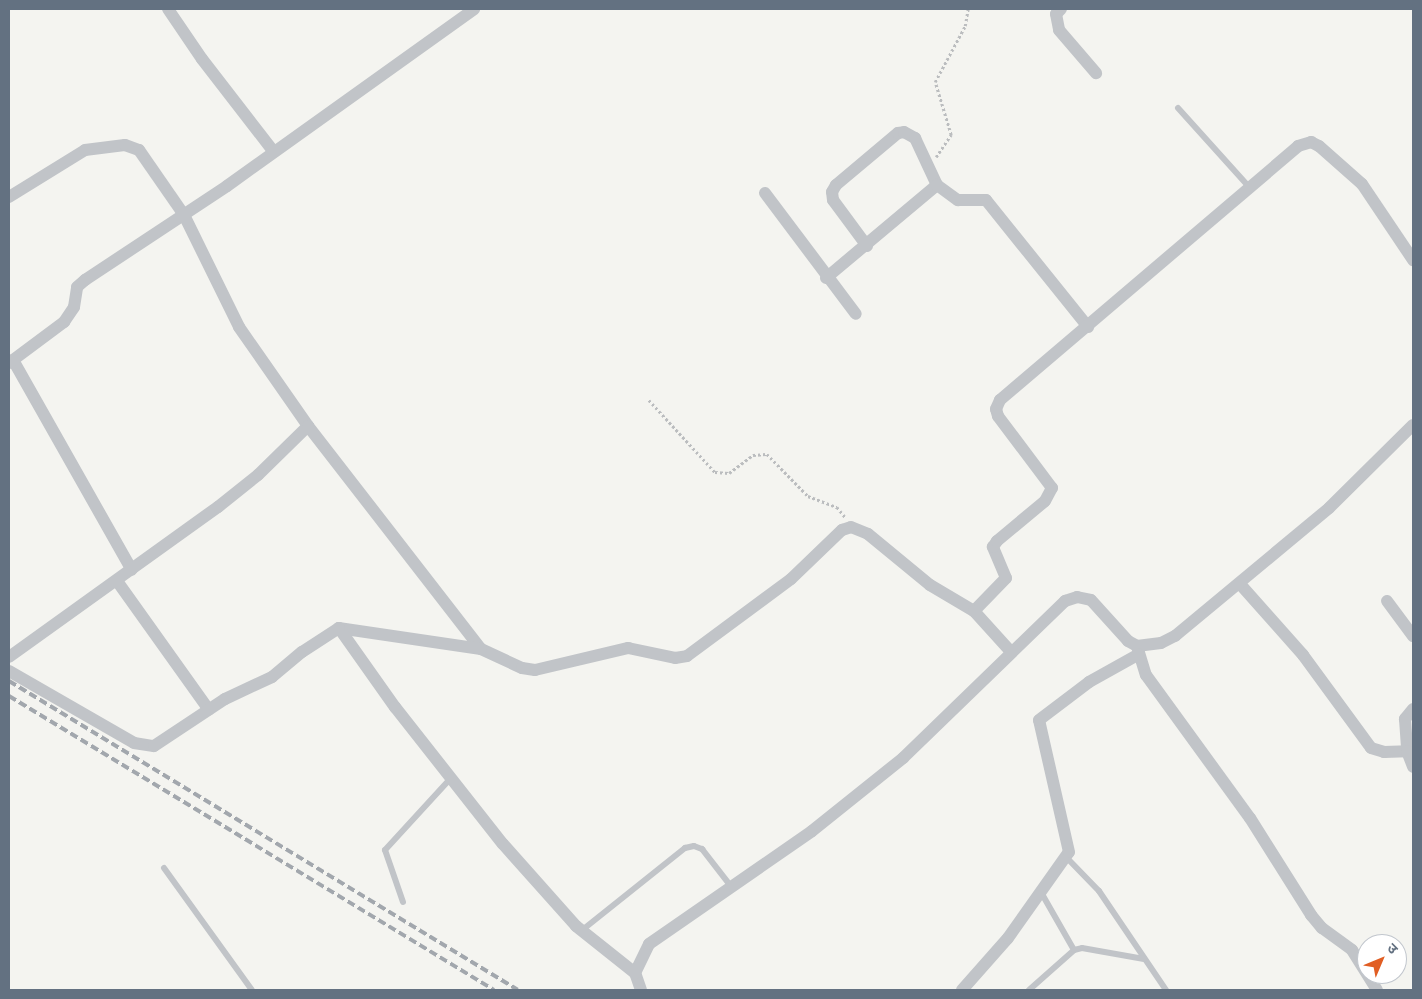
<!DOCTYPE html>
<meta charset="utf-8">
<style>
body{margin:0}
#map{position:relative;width:1422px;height:999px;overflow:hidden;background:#f4f4f0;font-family:"Sofia Sans Condensed","Noto Sans Devanagari",sans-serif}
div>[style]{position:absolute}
.path>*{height:2.5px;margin-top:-1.25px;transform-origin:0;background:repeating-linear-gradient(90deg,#bbbdbf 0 2.5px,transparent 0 5px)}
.service>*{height:6px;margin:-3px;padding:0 3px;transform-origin:3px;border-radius:3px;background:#c1c4c8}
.minor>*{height:12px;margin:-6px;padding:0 6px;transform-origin:6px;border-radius:6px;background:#c1c4c8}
.rail>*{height:4px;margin-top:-2px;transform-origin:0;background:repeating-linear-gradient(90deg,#a2a7ad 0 8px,transparent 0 12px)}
span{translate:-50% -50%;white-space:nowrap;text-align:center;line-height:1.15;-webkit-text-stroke:5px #fff;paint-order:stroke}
.frame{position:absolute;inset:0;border:10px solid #637181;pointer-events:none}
.north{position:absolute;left:1357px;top:934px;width:50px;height:50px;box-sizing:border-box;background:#fff;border:1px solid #c1c6cd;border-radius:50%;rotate:45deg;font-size:14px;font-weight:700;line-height:20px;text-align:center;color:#637181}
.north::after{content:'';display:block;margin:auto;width:18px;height:22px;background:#e15e23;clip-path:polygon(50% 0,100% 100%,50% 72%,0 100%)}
</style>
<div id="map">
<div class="path">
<i style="left:936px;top:157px;width:27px;rotate:-56deg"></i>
<i style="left:951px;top:135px;width:55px;rotate:-106.8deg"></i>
<i style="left:935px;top:82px;width:64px;rotate:-61.8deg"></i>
<i style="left:965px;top:26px;width:17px;rotate:-80deg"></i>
<i style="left:649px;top:400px;width:98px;rotate:47.5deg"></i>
<i style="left:715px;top:472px;width:14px;rotate:4deg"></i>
<i style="left:729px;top:473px;width:30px;rotate:-37deg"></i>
<i style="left:753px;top:455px;width:14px;rotate:-4deg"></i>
<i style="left:767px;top:454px;width:59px;rotate:45.7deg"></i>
<i style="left:808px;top:496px;width:31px;rotate:21deg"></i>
<i style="left:837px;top:507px;width:13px;rotate:51deg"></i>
</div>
<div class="service">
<i style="left:1178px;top:108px;width:108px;rotate:48deg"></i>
<i style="left:1067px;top:858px;width:46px;rotate:45.9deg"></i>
<i style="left:1099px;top:891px;width:120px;rotate:55.9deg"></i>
<i style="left:164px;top:868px;width:150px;rotate:54.2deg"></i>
<i style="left:1042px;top:894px;width:64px;rotate:60.3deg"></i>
<i style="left:403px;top:902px;width:55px;rotate:-109.1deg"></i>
<i style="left:385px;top:850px;width:98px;rotate:-47.5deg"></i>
<i style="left:581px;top:931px;width:133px;rotate:-38.6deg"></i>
<i style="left:685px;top:848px;width:9px;rotate:-13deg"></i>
<i style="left:694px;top:846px;width:9px;rotate:21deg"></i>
<i style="left:702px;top:849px;width:46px;rotate:52.1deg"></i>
<i style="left:1029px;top:990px;width:60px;rotate:-41.6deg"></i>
<i style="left:1074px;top:950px;width:8px;rotate:-14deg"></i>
<i style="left:1082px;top:948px;width:63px;rotate:10.1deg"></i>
</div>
<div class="minor">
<i style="left:168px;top:9px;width:60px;rotate:55.8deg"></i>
<i style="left:202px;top:59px;width:116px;rotate:52.3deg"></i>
<i style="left:1061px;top:9px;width:7px;rotate:135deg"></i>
<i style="left:1056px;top:14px;width:16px;rotate:79deg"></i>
<i style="left:1059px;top:30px;width:57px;rotate:49.3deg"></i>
<i style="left:765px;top:193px;width:151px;rotate:53.1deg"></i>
<i style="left:9px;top:197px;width:89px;rotate:-31.7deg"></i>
<i style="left:85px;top:150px;width:40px;rotate:-7.1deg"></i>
<i style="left:125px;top:145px;width:15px;rotate:20deg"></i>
<i style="left:139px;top:150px;width:79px;rotate:55.3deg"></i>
<i style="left:184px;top:215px;width:125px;rotate:63.8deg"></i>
<i style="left:239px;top:327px;width:121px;rotate:55.1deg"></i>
<i style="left:867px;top:246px;width:57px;rotate:-126.5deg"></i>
<i style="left:833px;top:200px;width:8px;rotate:-97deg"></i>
<i style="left:832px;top:192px;width:8px;rotate:-60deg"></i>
<i style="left:836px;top:185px;width:81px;rotate:-40deg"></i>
<i style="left:898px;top:133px;width:6px;rotate:-9deg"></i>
<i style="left:904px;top:132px;width:13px;rotate:29deg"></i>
<i style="left:915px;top:138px;width:52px;rotate:64.9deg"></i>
<i style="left:826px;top:278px;width:145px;rotate:-40deg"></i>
<i style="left:937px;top:185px;width:26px;rotate:36deg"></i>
<i style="left:958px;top:200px;width:28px"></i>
<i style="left:986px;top:200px;width:163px;rotate:51.2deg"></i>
<i style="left:13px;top:360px;width:241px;rotate:60.5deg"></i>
<i style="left:9px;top:363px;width:69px;rotate:-36.7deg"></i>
<i style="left:64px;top:322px;width:18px;rotate:-56deg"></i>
<i style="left:74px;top:307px;width:20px;rotate:-81deg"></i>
<i style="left:77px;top:287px;width:11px;rotate:-41deg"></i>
<i style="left:85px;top:280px;width:170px;rotate:-33.5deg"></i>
<i style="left:227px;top:186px;width:304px;rotate:-35.6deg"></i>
<i style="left:117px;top:581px;width:158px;rotate:54.5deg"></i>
<i style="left:1240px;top:584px;width:95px;rotate:48.4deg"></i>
<i style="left:1303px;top:655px;width:115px;rotate:53.8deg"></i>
<i style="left:1371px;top:748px;width:14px;rotate:17deg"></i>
<i style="left:1384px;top:752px;width:23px;rotate:-2deg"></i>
<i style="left:1387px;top:601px;width:44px;rotate:53.4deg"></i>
<i style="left:974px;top:611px;width:46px;rotate:-45.9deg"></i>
<i style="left:1006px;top:578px;width:34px;rotate:-113deg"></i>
<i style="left:993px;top:547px;width:7px;rotate:-56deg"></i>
<i style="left:997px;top:541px;width:62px;rotate:-39.8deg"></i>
<i style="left:1045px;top:501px;width:15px;rotate:-62deg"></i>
<i style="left:1052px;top:488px;width:90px;rotate:-126.9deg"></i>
<i style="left:998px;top:416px;width:7px;rotate:-106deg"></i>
<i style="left:996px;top:409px;width:10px;rotate:-66deg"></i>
<i style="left:1000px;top:400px;width:392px;rotate:-40.4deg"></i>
<i style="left:1298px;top:146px;width:14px;rotate:-17deg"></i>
<i style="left:1311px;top:142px;width:9px;rotate:27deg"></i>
<i style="left:1319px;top:146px;width:57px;rotate:41.5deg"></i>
<i style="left:1362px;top:184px;width:92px;rotate:56.1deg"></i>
<i style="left:1137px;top:646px;width:30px;rotate:73deg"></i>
<i style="left:1146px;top:675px;width:177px;rotate:54deg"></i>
<i style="left:1250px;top:818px;width:115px;rotate:57.8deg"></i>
<i style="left:1311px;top:915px;width:17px;rotate:50deg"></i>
<i style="left:1322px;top:928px;width:37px;rotate:36deg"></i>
<i style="left:1352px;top:950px;width:47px;rotate:58deg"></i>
<i style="left:481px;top:649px;width:45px;rotate:24.9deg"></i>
<i style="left:522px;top:668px;width:13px;rotate:9deg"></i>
<i style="left:535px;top:670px;width:96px;rotate:-13.3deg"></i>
<i style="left:628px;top:648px;width:48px;rotate:12deg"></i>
<i style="left:675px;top:658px;width:12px;rotate:-9deg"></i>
<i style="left:687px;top:656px;width:129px;rotate:-36.5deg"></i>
<i style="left:791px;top:579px;width:71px;rotate:-43.9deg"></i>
<i style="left:842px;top:530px;width:9px;rotate:-18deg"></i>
<i style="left:851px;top:527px;width:18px;rotate:22deg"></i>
<i style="left:868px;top:534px;width:80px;rotate:39.4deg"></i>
<i style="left:930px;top:585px;width:51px;rotate:30.6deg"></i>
<i style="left:974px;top:611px;width:55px;rotate:47.9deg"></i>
<i style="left:9px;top:657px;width:257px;rotate:-35.7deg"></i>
<i style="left:218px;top:507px;width:51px;rotate:-38.7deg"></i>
<i style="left:258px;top:475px;width:70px;rotate:-44.4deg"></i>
<i style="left:308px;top:426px;width:282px;rotate:52.2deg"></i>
<i style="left:481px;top:649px;width:144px;rotate:-171.6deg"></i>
<i style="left:339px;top:628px;width:97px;rotate:54.7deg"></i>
<i style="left:395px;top:707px;width:174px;rotate:51.8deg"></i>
<i style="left:503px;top:844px;width:110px;rotate:48.3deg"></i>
<i style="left:576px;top:926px;width:75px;rotate:38.5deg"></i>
<i style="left:9px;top:671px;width:144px;rotate:29.9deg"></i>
<i style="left:134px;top:743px;width:20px;rotate:9deg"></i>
<i style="left:154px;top:746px;width:85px;rotate:-33.5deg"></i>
<i style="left:225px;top:699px;width:52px;rotate:-25.1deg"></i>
<i style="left:272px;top:677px;width:39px;rotate:-40deg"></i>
<i style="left:302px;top:652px;width:44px;rotate:-33deg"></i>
<i style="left:1413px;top:709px;width:13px;rotate:129deg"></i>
<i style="left:1405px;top:719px;width:32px;rotate:86deg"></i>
<i style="left:1407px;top:751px;width:17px;rotate:69deg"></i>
<i style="left:641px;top:990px;width:18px;rotate:-109deg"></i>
<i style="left:635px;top:973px;width:32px;rotate:-64deg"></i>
<i style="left:649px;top:944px;width:198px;rotate:-34.7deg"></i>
<i style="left:812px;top:831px;width:117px;rotate:-38.7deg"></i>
<i style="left:903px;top:758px;width:226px;rotate:-44.1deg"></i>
<i style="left:1065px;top:601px;width:13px;rotate:-18deg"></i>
<i style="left:1077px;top:597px;width:14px;rotate:12deg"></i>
<i style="left:1091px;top:600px;width:55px;rotate:47.9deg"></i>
<i style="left:1128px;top:641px;width:10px;rotate:29deg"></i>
<i style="left:1137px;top:646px;width:24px;rotate:-7deg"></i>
<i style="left:1161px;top:643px;width:16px;rotate:-27deg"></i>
<i style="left:1175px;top:636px;width:200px;rotate:-39.7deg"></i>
<i style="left:1329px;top:508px;width:118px;rotate:-44.7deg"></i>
<i style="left:962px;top:990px;width:69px;rotate:-48.5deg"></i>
<i style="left:1008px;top:938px;width:105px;rotate:-54.7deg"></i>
<i style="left:1069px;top:852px;width:135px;rotate:-102.8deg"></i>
<i style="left:1039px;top:720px;width:63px;rotate:-37.2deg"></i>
<i style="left:1089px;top:682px;width:57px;rotate:-29.2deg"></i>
</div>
<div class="rail">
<i style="left:9px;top:681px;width:595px;rotate:31.26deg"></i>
<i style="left:9px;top:696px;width:567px;rotate:31.22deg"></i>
</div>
<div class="frame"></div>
<div class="north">उ</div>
</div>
